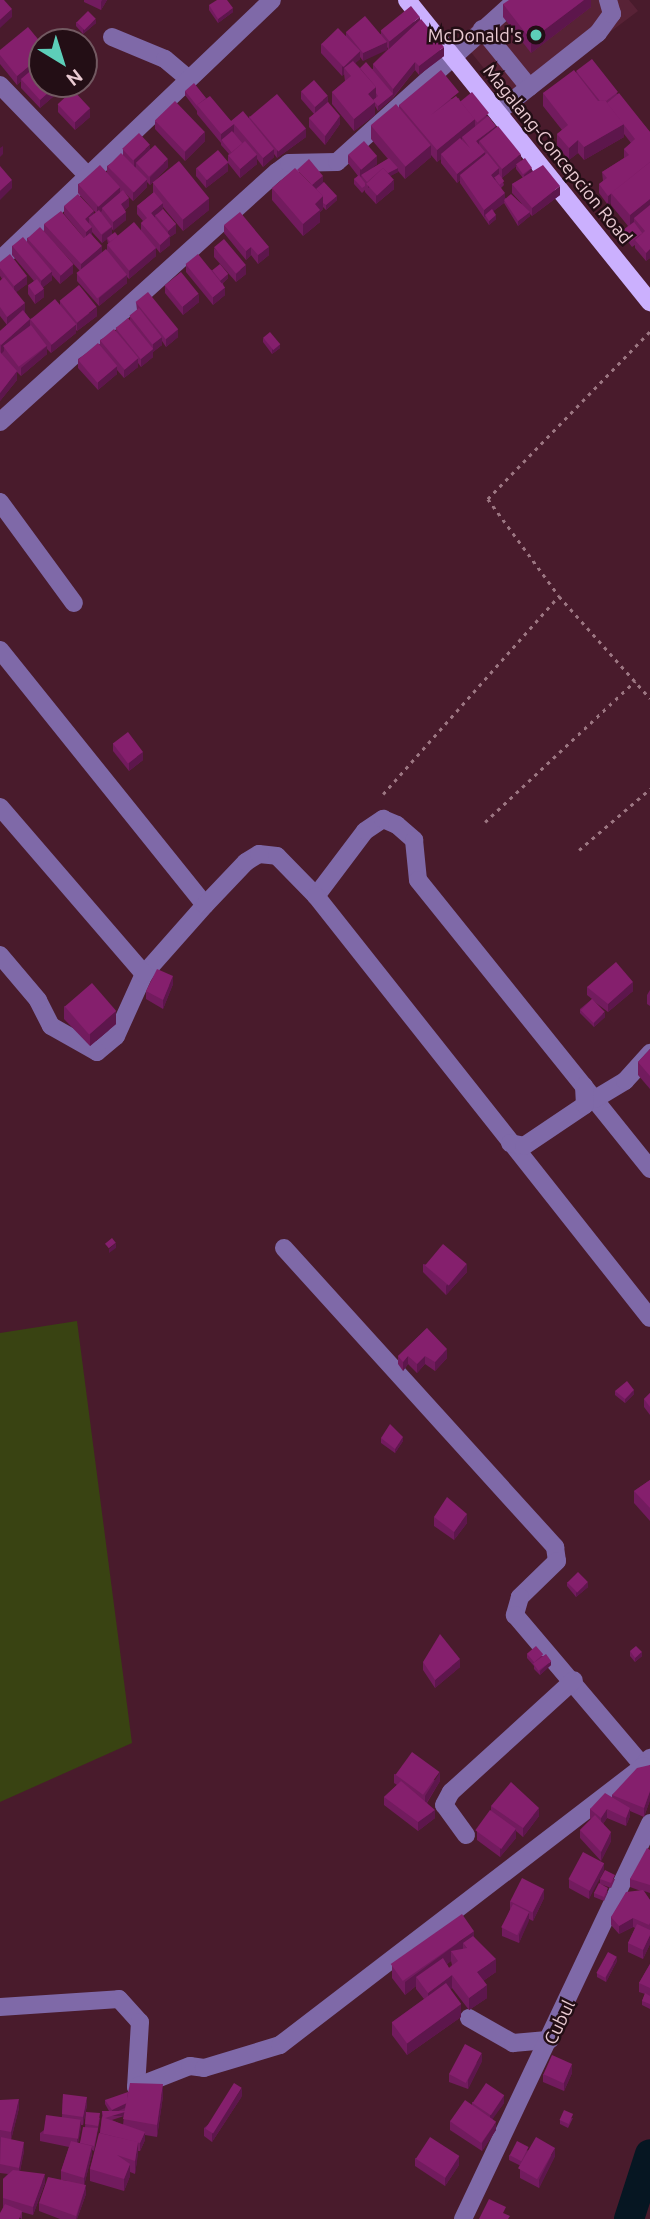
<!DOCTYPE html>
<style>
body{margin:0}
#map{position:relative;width:650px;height:2219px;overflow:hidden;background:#491b2c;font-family:Ubuntu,sans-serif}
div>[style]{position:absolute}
.built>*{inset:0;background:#582236}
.green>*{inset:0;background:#394312}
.river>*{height:30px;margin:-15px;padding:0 15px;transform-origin:15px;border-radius:15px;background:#061622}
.path>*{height:2.5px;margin-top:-1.25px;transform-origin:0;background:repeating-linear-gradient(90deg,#9c7682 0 3.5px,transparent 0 8.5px)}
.minor>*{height:18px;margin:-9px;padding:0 9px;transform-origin:9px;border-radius:9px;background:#7f69a8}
.major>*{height:18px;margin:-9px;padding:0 9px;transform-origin:9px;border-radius:9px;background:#cbb0fe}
.wall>*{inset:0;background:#721b5e}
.shaded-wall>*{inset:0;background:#5d164c;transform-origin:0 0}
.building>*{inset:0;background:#851f6d;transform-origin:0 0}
.dots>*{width:19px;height:19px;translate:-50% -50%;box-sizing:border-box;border:4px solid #230e15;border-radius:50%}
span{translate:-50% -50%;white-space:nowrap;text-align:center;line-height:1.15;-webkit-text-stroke:5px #230e15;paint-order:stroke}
.poi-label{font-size:18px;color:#e9cad2}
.right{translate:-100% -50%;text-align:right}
.street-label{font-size:18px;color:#e9cad2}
.north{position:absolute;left:28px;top:28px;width:70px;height:70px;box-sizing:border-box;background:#230e15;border:2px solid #725961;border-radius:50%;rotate:142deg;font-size:19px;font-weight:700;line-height:28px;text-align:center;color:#e9cad2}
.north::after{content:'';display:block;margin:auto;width:24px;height:32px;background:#5dceb9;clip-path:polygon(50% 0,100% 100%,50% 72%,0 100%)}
</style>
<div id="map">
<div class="built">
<i style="clip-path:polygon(505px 0,629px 0,638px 11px,513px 105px,459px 37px)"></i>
</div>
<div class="green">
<i style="clip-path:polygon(77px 1321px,132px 1743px,0 1802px,0 1333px)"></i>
</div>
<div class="river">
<i style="left:629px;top:2219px;width:68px;rotate:-72.1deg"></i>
</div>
<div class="path">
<i style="left:650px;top:332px;width:233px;rotate:134.1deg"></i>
<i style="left:488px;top:499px;width:120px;rotate:53.8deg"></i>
<i style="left:559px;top:596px;width:137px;rotate:48.3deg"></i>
<i style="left:383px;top:794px;width:265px;rotate:-48.4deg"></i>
<i style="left:485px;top:822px;width:206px;rotate:-43.2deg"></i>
<i style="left:579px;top:850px;width:94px;rotate:-40.7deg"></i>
</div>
<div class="minor">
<i style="left:482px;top:29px;width:75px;rotate:51deg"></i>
<i style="left:112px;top:37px;width:57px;rotate:22.5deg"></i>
<i style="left:165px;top:59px;width:30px;rotate:40deg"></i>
<i style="left:0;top:85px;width:127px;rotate:46deg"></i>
<i style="left:498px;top:112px;width:127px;rotate:-38.3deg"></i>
<i style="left:598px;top:33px;width:24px;rotate:-54deg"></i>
<i style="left:612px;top:14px;width:15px;rotate:-106deg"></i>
<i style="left:0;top:260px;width:376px;rotate:-43.7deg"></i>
<i style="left:0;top:422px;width:373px;rotate:-42.1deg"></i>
<i style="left:277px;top:172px;width:15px;rotate:-37deg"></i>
<i style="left:289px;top:163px;width:48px;rotate:-1.2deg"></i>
<i style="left:337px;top:162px;width:241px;rotate:-42.1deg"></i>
<i style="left:0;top:502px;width:125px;rotate:53.8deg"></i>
<i style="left:0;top:650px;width:327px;rotate:51.2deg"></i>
<i style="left:205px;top:905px;width:92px;rotate:131.5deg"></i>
<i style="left:144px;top:974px;width:68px;rotate:114.3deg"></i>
<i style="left:116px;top:1036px;width:25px;rotate:140deg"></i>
<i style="left:97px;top:1052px;width:53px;rotate:-150.5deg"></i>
<i style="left:51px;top:1026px;width:29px;rotate:-117deg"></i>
<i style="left:38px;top:1000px;width:59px;rotate:-130.2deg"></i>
<i style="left:0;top:807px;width:221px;rotate:49.2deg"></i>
<i style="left:316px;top:896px;width:81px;rotate:-53deg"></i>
<i style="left:365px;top:831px;width:22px;rotate:-34deg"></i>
<i style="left:383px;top:819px;width:15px;rotate:23deg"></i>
<i style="left:397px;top:825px;width:23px;rotate:41deg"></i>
<i style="left:414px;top:840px;width:40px;rotate:84.3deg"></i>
<i style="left:418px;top:880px;width:371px;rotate:51.2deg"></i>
<i style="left:205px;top:905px;width:59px;rotate:-46.4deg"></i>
<i style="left:246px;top:862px;width:15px;rotate:-32deg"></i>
<i style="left:259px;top:854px;width:18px;rotate:6deg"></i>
<i style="left:277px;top:856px;width:56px;rotate:45.7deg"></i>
<i style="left:316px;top:896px;width:538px;rotate:51.64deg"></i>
<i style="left:595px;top:1099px;width:35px;rotate:-31deg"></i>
<i style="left:625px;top:1081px;width:38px;rotate:-48deg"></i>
<i style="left:510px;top:1143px;width:14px;rotate:12deg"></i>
<i style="left:524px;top:1146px;width:73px;rotate:-33.9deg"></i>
<i style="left:585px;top:1105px;width:19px;rotate:-93deg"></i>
<i style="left:284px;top:1248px;width:404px;rotate:47.8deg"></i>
<i style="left:555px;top:1547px;width:14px;rotate:82deg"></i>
<i style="left:557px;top:1561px;width:52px;rotate:135.8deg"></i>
<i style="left:520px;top:1597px;width:19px;rotate:106deg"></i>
<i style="left:515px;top:1615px;width:198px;rotate:49.7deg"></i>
<i style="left:643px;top:1766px;width:11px;rotate:-49deg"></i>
<i style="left:466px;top:1835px;width:37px;rotate:-126deg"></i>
<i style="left:444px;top:1805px;width:15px;rotate:-62deg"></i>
<i style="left:451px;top:1792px;width:166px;rotate:-42.3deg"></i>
<i style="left:0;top:2007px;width:119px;rotate:-3.8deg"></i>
<i style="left:119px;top:1999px;width:31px;rotate:48deg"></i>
<i style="left:140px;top:2022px;width:65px;rotate:93.5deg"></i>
<i style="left:136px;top:2087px;width:58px;rotate:-21.3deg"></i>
<i style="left:190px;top:2066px;width:14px;rotate:8deg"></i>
<i style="left:204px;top:2068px;width:79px;rotate:-16.8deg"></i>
<i style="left:280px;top:2045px;width:458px;rotate:-37.5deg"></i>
<i style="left:469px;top:2018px;width:51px;rotate:29.6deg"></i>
<i style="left:513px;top:2043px;width:37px;rotate:-5deg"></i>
<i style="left:463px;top:2219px;width:438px;rotate:-64.7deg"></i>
</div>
<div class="major">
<i style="left:407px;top:0;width:388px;rotate:51.2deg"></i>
</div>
<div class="wall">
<i style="clip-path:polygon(84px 0,107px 0,101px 10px,84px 2px)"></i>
<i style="clip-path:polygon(591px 0,591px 7px,531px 53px,503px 17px,503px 4px)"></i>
<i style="clip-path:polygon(209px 5px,233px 12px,218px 23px,209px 10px)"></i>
<i style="clip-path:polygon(evenodd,420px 20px,444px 56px,419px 75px,415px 70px,393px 98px,378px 111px,375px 106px,375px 115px,354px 131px,332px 104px,332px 92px,345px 81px,344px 74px,342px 76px,321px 53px,321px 44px,346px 36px,346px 32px,381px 34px,381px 31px,420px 20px,387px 47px,388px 49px,373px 64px,373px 69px,360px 68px,355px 63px,360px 59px,360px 57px,363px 61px,387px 47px)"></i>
<i style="clip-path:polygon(76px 22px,96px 23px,83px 34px,76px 26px)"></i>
<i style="clip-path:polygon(0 50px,42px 84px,68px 84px,40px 108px,21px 88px,21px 81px,17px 85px,0 64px)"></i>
<i style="clip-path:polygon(576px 72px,618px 94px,650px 132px,650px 258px,646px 261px,635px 248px,635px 245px,632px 247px,623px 235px,623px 231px,628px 226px,611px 205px,611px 203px,608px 205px,599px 193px,599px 184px,603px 181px,602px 172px,624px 158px,624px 149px,631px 143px,624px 134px,624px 137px,584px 160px,578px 153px,569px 160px,557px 146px,557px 134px,562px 130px,543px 106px,543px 93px)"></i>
<i style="clip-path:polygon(185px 91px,206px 98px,231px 121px,249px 118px,249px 116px,306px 137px,277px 158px,274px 154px,274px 157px,263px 167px,257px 159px,257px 164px,240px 178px,228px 163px,228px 155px,229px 154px,221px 145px,221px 143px,197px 114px,197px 111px,185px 95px)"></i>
<i style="clip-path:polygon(301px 91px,328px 102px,340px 124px,325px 145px,309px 127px,309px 118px,314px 114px,301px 99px)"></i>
<i style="clip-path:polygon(evenodd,459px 98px,460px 101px,489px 117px,496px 128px,521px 161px,560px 195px,532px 216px,530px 214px,530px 216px,518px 226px,504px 203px,493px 211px,496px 219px,489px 225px,460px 183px,460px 180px,457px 183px,441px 163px,441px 159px,437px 162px,431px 155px,431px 157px,405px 179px,398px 171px,398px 172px,390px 176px,394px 189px,376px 204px,365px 192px,365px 190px,362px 193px,354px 184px,354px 179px,358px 176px,348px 163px,348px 155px,377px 164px,371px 169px,388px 159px,371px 139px,371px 126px,399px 108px,399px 105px,459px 98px,516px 166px,516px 169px,523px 178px,512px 184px,512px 193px,522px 204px,505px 198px,501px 188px,504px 185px,502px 178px,516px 166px)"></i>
<i style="clip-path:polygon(58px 104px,90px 117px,75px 130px,58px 112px)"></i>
<i style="clip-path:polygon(155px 121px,205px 141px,185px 161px,155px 129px)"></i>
<i style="clip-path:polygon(evenodd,123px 149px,150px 149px,168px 167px,150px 185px,147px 182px,147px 187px,133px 201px,123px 191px,129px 206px,125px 210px,126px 220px,112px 230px,112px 234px,118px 236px,141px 231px,141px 223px,143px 221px,137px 214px,137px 206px,153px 193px,153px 183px,209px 210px,183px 231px,163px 207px,163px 209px,176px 233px,170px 237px,170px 245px,160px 253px,156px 248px,156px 256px,129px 279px,127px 277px,127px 283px,99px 306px,77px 281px,77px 273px,80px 271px,55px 244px,73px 273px,60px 284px,52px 275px,52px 280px,43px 287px,44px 297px,35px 304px,28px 294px,28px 286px,34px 281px,12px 255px,12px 246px,27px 242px,27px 238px,44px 232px,44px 224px,84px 238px,64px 214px,64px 206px,94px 215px,96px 213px,78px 193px,78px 184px,107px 172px,107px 166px,123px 155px,123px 149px,92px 232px,102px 243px,107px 239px,108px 244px,107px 245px,107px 251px,102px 253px,92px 235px,92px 232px)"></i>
<i style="clip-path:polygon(196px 168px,228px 171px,206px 188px,196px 176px)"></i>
<i style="clip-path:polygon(323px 182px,337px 200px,326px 210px,323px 207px,323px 209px,320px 212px,320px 222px,303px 236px,272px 200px,272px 188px)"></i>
<i style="clip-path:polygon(224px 225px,269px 255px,258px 264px,251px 255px,246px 260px,224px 233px)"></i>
<i style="clip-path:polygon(214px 248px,246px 274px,236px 282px,214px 257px)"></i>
<i style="clip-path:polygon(0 262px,27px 284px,16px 292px,24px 312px,30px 319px,60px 305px,60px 301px,97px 316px,77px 331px,76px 330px,76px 333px,51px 353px,47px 349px,47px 354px,21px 376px,17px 372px,17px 380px,0 401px,0 331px,7px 325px,0 316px,0 281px,2px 279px,0 276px)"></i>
<i style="clip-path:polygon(186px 264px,212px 270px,228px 278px,223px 283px,225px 295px,213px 305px,186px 272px)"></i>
<i style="clip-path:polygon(165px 285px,199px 302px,183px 315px,165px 293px)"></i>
<i style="clip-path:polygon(136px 302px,178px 337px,166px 347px,162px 341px,162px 345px,153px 352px,153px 357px,141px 367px,138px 363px,138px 367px,124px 378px,117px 370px,117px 374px,98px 390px,78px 368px,78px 359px,100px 344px,100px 340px,116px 331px,116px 328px,130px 320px,130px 316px,137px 310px)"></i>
<i style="clip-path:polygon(263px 338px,280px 348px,272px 354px,263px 342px)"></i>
<i style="clip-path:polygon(113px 743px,143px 760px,129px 771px,113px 751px)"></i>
<i style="clip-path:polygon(173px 984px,163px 1009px,146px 999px,146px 991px)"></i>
<i style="clip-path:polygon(587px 987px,633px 991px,608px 1012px,592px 1000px,605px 1017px,594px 1027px,580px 1013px,580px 1009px,592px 999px,587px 995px)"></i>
<i style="clip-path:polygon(650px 990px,650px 1006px,647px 1004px,647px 995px)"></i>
<i style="clip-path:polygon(64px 1006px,116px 1024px,90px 1046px,64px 1019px)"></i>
<i style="clip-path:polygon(650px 1049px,650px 1089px,638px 1075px,638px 1062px)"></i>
<i style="clip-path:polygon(423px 1264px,467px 1272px,446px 1295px,423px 1272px)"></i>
<i style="clip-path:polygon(427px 1328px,447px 1358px,435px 1371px,425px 1364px,417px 1373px,408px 1364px,403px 1371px,398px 1364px,398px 1356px)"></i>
<i style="clip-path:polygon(615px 1391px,634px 1394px,625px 1403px,615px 1395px)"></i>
<i style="clip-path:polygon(650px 1393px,650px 1415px,644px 1407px,644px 1399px)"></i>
<i style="clip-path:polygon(381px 1438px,403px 1441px,395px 1453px,381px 1443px)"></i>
<i style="clip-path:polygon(650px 1480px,650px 1521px,634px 1503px,634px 1491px)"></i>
<i style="clip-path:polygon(434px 1517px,467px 1523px,454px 1540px,434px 1526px)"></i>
<i style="clip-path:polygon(567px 1582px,588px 1587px,576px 1597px,567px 1586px)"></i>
<i style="clip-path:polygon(630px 1651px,642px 1656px,635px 1662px,630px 1656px)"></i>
<i style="clip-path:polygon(527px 1654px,543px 1656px,551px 1665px,540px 1675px,534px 1669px,534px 1666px,527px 1658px)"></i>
<i style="clip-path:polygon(423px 1662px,460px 1667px,435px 1688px,423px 1670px)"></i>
<i style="clip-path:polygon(650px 1765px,650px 1800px,644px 1817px,630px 1811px,630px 1816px,626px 1826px,607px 1818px,603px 1824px,611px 1841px,601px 1861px,580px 1838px,580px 1830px,591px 1819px,590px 1818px,590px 1809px,612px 1797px,612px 1795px)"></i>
<i style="clip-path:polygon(394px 1774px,440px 1781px,427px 1803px,435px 1818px,418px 1831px,384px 1805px,384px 1797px,397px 1785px,394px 1783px)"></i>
<i style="clip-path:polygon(491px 1806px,539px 1816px,523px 1837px,516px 1831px,516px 1838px,500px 1857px,477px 1840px,477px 1831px,491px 1810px)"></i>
<i style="clip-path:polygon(650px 1850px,650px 1893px,644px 1891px,650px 1900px,650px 1944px,643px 1959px,628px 1952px,628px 1943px,635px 1928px,633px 1927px,619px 1934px,611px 1925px,611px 1917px,641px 1891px,630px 1887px,630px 1879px)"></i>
<i style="clip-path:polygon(604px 1863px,589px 1899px,569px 1888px,569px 1880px)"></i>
<i style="clip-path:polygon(600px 1879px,615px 1879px,611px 1888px,600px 1884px,608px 1892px,604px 1901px,594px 1897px,594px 1893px,600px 1884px)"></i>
<i style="clip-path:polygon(544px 1898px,533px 1921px,529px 1919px,519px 1943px,502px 1936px,502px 1928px,510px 1910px,510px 1901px)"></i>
<i style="clip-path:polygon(evenodd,474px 1937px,496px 1972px,483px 1981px,487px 1998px,469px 2010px,452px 1988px,450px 1989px,461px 2017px,407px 2055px,392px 2035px,392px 2022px,424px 1999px,416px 1989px,416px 1986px,405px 1995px,392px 1978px,392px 1965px,474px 1937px,451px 1961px,452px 1965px,449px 1968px,447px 1964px,451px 1961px)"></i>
<i style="clip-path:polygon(617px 1961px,606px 1982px,597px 1977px,597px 1973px)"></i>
<i style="clip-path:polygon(650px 1964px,650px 2009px,642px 2005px,642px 2001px,645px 1994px,639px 1992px,639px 1983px)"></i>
<i style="clip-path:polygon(482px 2061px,468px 2089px,449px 2082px,449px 2074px)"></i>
<i style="clip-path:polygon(572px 2073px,564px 2091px,543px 2082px,543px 2074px)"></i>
<i style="clip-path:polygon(63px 2094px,87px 2105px,83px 2125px,81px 2125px,78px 2143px,80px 2143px,85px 2127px,86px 2112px,100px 2118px,94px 2151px,92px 2150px,92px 2154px,84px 2185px,86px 2194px,77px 2219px,60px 2219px,39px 2211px,39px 2203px,67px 2181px,61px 2180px,61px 2171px,69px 2147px,40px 2141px,40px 2133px,62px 2117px)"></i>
<i style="clip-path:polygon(evenodd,163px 2096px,157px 2137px,145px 2135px,145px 2140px,140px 2151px,138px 2151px,135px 2174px,130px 2172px,130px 2176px,124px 2191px,90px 2181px,90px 2169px,100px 2133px,102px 2117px,102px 2111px,109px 2111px,105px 2104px,105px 2100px,163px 2096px,124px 2116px,123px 2125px,112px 2120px,124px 2116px)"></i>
<i style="clip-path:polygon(242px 2096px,212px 2142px,204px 2136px,204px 2128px)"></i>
<i style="clip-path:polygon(0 2100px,19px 2108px,11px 2140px,24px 2151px,20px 2171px,45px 2183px,33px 2215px,22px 2212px,22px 2219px,3px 2207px,3px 2179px,8px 2174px,0 2173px)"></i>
<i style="clip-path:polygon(472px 2102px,504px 2103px,492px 2119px,496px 2130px,482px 2151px,450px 2130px,450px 2121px,472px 2105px)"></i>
<i style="clip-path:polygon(573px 2118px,568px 2128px,560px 2124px,560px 2120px)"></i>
<i style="clip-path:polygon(529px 2150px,555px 2156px,539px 2188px,520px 2178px,520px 2169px,521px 2166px,509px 2160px,509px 2155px)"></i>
<i style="clip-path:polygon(415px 2158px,459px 2165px,445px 2186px,415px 2166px)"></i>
</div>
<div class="shaded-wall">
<i style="clip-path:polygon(102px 0,107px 0,101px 10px,101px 2px)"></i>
<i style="clip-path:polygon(584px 0,591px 0,591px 7px,531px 53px,531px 40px)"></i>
<i style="clip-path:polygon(233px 8px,233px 12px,218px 23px,218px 19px)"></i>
<i style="clip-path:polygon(12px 9px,12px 17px,0 28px,0 20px)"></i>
<i style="clip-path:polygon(420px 17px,420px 25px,389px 50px,389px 41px)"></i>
<i style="clip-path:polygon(96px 19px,96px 23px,83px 34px,83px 30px)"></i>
<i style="clip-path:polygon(387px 42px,387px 50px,363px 61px,363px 53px)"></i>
<i style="clip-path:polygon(444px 47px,444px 56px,419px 75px,419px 66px)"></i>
<i style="clip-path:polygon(360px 51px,360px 59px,347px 71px,344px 68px,344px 74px,342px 76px,342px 67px)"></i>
<i style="clip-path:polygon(42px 56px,42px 64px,21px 79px,21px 81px,17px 85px,17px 76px)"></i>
<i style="clip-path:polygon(415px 62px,415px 70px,393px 97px,393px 89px)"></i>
<i style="clip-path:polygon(58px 84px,68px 84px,40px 108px,40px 100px)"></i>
<i style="clip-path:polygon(376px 87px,376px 100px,374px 101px,368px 94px)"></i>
<i style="clip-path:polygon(393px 94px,393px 98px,378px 111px,378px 106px)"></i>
<i style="clip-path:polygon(328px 96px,328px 104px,315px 115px,315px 107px)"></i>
<i style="clip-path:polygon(375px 102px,375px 115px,354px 131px,354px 119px)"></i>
<i style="clip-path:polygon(90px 108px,90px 117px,75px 130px,75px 122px)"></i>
<i style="clip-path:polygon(340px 116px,340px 124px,325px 145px,325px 136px)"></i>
<i style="clip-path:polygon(475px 119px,475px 131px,462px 137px,462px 142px,441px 154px,441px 159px,437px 162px,437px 150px)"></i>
<i style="clip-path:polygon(234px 124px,234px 132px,223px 142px,221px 140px,221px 143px,221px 134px)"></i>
<i style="clip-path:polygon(624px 124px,624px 137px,584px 160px,584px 147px)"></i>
<i style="clip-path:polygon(496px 126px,496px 134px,479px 141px,479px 147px,476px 141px)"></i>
<i style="clip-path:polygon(306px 128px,306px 137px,277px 158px,277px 150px)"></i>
<i style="clip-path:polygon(205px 132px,205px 141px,185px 161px,185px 152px)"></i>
<i style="clip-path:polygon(578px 140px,578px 153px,569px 160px,569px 148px)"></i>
<i style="clip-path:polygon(150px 145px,150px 153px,136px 163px,136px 167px,134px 169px,134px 160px)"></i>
<i style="clip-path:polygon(431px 145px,431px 157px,405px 179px,405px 167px)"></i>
<i style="clip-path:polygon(3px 146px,3px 154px,0 157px,0 148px)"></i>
<i style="clip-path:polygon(274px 149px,274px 157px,263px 167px,263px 158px)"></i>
<i style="clip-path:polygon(485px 152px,485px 161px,460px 175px,460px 180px,457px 183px,457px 174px)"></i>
<i style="clip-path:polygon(521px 154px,521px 162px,502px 178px,502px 169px)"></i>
<i style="clip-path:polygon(257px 155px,257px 164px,240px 178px,240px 169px)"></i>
<i style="clip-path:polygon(377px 156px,377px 164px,362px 177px,361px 175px,360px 178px,360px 170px)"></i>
<i style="clip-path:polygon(168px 159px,168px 167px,150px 185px,150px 177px)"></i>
<i style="clip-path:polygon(228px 162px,228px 171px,206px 188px,206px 180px)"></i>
<i style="clip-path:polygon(398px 168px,398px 172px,368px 188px,368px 183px)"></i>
<i style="clip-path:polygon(499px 168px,499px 177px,494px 181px,491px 175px)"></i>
<i style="clip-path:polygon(532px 168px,532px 172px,524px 179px,524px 175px)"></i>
<i style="clip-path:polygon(323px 176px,323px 184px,314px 192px,311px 186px)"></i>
<i style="clip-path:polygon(147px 179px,147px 187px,133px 201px,133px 192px)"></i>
<i style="clip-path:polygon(12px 180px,12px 188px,0 200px,0 191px)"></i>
<i style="clip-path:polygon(394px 180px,394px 189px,376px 204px,376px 196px)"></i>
<i style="clip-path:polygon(560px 186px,560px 195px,532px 216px,532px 208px)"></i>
<i style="clip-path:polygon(120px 187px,120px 195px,102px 208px,102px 211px,97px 215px,97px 207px)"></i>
<i style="clip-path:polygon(505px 193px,505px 202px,504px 200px,504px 203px,486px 217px,485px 215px,484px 218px,484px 210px)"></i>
<i style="clip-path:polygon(611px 194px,611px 203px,608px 205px,608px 196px)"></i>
<i style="clip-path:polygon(323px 196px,323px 209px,320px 212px,320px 222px,303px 236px,303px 224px,315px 204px)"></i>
<i style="clip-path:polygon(337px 196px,337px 200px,326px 210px,326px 205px)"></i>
<i style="clip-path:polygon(129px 198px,129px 206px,121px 213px,121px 204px)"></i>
<i style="clip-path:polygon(209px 198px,209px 210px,183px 231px,183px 219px)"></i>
<i style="clip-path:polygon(650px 199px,650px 212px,634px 218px,634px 224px,630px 228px,630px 215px)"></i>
<i style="clip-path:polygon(163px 203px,163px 211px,155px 215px,155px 218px,151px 213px)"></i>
<i style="clip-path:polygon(94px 211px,94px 220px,89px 219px,89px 224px,85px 219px)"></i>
<i style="clip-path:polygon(126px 212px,126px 220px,113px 231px,113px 222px)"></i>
<i style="clip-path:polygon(530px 212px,530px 216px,518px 226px,518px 221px)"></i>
<i style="clip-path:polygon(496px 215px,496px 219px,489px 225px,489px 221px)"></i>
<i style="clip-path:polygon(176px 224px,176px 233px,170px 237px,170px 245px,160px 253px,160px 245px,168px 238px,168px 231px)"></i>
<i style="clip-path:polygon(92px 227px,92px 235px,86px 240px,86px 232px)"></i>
<i style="clip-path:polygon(112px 227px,112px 235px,102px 243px,102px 235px)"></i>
<i style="clip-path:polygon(102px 246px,102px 254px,81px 272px,81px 264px)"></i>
<i style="clip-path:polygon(251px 247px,251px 255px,246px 260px,246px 251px)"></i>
<i style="clip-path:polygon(269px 247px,269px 255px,258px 264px,258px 255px)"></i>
<i style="clip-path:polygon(156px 248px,156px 256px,129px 279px,129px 271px)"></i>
<i style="clip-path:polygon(650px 249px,650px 258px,646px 261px,646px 253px)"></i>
<i style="clip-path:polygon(73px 264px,73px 273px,60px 284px,60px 276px)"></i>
<i style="clip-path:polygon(246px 265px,246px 274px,236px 282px,236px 274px)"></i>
<i style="clip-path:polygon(52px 271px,52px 280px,41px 289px,41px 281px)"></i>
<i style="clip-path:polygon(228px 274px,228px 278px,220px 285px,220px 281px)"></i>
<i style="clip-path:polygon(127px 275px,127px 283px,99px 306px,99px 298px)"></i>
<i style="clip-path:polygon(27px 276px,27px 284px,14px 294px,14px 286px)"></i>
<i style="clip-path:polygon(225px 287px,225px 295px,213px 305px,213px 297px)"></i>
<i style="clip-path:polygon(44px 289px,44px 297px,35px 304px,35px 295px)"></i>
<i style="clip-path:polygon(199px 294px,199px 302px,183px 315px,183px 306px)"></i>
<i style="clip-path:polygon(25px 303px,25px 312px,7px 325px,7px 317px)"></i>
<i style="clip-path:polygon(97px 307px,97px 316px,77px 331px,77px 323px)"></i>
<i style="clip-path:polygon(30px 319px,30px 327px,4px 348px,4px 351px,1px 354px,1px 345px)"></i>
<i style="clip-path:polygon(76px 324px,76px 333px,51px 353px,51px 345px)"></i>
<i style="clip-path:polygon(178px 329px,178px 337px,166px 347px,166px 338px)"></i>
<i style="clip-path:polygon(162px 337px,162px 345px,153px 352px,153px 357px,141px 367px,141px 358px,153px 349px,153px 344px)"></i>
<i style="clip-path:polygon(280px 344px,280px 348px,272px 354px,272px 350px)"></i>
<i style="clip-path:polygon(47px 346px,47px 354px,21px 376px,21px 368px)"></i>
<i style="clip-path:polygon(138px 358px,138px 367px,124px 378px,124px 370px)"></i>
<i style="clip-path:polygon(117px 366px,117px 374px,98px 390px,98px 382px)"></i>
<i style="clip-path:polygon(17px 371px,17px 380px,0 401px,0 393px)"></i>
<i style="clip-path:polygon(143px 752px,143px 760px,129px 771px,129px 763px)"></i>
<i style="clip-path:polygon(173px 976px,173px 984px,163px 1009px,163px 1000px)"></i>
<i style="clip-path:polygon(633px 982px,633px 991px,608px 1012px,608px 1004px)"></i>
<i style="clip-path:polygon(116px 1011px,116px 1024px,90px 1046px,90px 1034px)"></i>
<i style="clip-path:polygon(605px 1012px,605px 1017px,594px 1027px,594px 1023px)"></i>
<i style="clip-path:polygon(116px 1243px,116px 1248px,109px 1253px,109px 1249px)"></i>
<i style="clip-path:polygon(467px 1264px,467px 1272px,446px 1295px,446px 1286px)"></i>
<i style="clip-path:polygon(447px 1349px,447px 1358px,435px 1371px,435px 1362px)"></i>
<i style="clip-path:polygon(408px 1356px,408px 1364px,403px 1371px,403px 1362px)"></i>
<i style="clip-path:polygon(425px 1356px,425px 1364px,417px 1373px,417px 1364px)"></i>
<i style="clip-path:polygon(634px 1390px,634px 1394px,625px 1403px,625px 1399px)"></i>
<i style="clip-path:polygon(403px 1437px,403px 1441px,395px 1453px,395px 1449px)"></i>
<i style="clip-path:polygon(467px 1514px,467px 1523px,454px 1540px,454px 1532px)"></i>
<i style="clip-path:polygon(588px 1582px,588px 1587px,576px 1597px,576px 1593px)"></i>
<i style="clip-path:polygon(642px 1652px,642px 1656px,635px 1662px,635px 1658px)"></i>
<i style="clip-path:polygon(460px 1659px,460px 1667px,435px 1688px,435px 1680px)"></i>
<i style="clip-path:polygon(551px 1661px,551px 1665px,540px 1675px,540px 1671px)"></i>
<i style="clip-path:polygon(440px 1772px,440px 1781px,425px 1805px,425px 1796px)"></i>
<i style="clip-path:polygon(650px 1791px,650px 1800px,644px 1817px,644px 1808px)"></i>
<i style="clip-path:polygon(539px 1808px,539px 1816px,523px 1837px,523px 1828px)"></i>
<i style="clip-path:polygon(630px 1808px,630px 1816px,626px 1826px,626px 1818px)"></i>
<i style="clip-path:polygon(607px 1809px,607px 1818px,601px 1827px,601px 1818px)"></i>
<i style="clip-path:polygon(435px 1810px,435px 1818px,418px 1831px,418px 1822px)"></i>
<i style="clip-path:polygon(516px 1829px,516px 1838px,500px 1857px,500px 1848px)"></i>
<i style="clip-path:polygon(611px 1832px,611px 1841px,601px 1861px,601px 1852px)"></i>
<i style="clip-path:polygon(604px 1863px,604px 1871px,589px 1899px,589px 1891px)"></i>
<i style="clip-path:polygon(544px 1889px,544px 1898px,533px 1921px,533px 1912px)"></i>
<i style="clip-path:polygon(529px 1912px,529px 1921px,519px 1943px,519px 1935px)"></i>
<i style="clip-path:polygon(633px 1918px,633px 1927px,619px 1934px,619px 1926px)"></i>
<i style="clip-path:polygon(474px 1931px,474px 1944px,467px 1948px,463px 1943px,463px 1952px,451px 1951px,451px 1961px,421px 1983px,416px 1977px,416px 1986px,405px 1995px,405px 1982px)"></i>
<i style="clip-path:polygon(650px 1935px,650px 1944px,643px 1959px,643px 1950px)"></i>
<i style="clip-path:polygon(617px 1957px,617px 1961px,606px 1982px,606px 1977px)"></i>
<i style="clip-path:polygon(496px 1959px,496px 1972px,477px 1985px,477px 1972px)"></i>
<i style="clip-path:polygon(452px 1975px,452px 1988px,428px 2005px,428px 1993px)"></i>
<i style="clip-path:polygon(487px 1985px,487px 1998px,469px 2010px,469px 1998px)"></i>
<i style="clip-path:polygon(461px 2004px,461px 2017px,407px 2055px,407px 2043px)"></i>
<i style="clip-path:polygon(482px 2053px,482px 2061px,468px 2089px,468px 2080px)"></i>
<i style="clip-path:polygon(572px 2064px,572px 2073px,564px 2091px,564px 2083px)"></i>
<i style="clip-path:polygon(163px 2084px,163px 2096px,157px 2137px,157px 2125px)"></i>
<i style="clip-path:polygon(242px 2088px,242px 2096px,212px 2142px,212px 2133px)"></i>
<i style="clip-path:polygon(128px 2092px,127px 2107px,112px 2114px,112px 2110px)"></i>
<i style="clip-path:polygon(504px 2095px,504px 2103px,490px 2123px,490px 2114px)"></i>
<i style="clip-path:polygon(87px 2097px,87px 2105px,83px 2125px,83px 2117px)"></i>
<i style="clip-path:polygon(19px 2099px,19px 2108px,11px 2140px,11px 2132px)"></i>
<i style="left:125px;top:2112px;width:4px;height:23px;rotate:90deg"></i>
<i style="clip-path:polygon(81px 2120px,81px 2129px,77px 2148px,77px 2139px)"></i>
<i style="clip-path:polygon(496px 2122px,496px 2130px,482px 2151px,482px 2143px)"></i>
<i style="clip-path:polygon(145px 2132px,145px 2140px,140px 2151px,140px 2143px)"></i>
<i style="clip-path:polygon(24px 2142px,24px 2151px,19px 2176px,19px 2168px)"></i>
<i style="clip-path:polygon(138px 2142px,138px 2155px,135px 2174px,135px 2161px)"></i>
<i style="clip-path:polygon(92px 2146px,92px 2154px,84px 2186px,84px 2178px)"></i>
<i style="clip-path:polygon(555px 2148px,555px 2156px,539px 2188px,539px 2180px)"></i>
<i style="clip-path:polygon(459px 2156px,459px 2165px,445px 2186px,445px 2178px)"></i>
<i style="clip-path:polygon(130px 2164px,130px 2176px,124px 2191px,124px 2179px)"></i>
<i style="clip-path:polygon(45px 2174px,45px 2183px,33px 2215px,33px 2207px)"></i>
<i style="clip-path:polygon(86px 2185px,86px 2194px,77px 2219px,76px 2219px)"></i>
</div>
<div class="building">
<i style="clip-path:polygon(0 0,4px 0,12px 9px,0 20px)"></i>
<i style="clip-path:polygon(217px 0,227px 0,233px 8px,218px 19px,209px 5px)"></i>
<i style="clip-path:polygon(509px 0,584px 0,531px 40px,503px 4px)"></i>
<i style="left:411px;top:6px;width:14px;height:39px;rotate:51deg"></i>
<i style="left:88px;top:11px;width:11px;height:16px;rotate:45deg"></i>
<i style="clip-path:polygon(365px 16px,387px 42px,363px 53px,346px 32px)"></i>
<i style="clip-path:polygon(421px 19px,444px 47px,419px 66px,415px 62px,393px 89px,373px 64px)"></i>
<i style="clip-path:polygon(28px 27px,42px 44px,42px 56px,17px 76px,0 55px,0 50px)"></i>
<i style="left:338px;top:28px;width:32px;height:23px;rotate:46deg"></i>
<i style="clip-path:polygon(592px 59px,618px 92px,606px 101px,605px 100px,600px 101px,576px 71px)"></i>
<i style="clip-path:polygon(42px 61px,42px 84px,58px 84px,40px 100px,21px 79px)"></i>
<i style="clip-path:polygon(353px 61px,376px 87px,368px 94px,375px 102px,354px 119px,332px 92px,351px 76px,344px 68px)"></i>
<i style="clip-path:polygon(366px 62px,393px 94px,378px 106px,373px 100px,378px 96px,376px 93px,376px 87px,360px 68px)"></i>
<i style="clip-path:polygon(441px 70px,459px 92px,431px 115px,456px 96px,475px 119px,437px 150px,399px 105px)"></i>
<i style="clip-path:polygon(574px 70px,598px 101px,605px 100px,624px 124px,584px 147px,578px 140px,569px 148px,557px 134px,568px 125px,543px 93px)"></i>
<i style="left:314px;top:80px;width:21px;height:17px;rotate:49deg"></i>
<i style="clip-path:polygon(194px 83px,206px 98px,197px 105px,198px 107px,185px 91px)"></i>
<i style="left:73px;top:90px;width:25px;height:21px;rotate:47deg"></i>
<i style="left:472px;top:92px;width:27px;height:15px;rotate:51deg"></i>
<i style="clip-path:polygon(619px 93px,650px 132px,650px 162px,608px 196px,599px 184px,607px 178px,602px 172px,629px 155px,624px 149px,635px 139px,607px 103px)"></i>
<i style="left:277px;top:94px;width:45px;height:36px;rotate:50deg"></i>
<i style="clip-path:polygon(210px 96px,231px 121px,243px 111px,274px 149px,263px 158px,234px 124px,221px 134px,197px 105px)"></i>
<i style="left:175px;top:101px;width:43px;height:28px;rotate:46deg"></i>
<i style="clip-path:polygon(328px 102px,340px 116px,325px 136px,309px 118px)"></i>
<i style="left:396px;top:104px;width:54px;height:33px;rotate:50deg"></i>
<i style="clip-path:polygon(488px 116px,496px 126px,476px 141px,485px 152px,457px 174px,441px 154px,460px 138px,470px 148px,462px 137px)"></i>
<i style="left:498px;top:126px;width:36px;height:24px;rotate:51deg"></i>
<i style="left:232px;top:131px;width:16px;height:14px;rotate:50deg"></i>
<i style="left:139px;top:133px;width:16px;height:23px;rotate:47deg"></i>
<i style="left:245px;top:141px;width:18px;height:22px;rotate:49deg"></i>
<i style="left:364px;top:141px;width:20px;height:21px;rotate:49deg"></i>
<i style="left:155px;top:145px;width:19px;height:26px;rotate:47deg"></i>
<i style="left:218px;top:150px;width:16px;height:28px;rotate:50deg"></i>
<i style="left:121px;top:153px;width:37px;height:19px;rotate:45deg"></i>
<i style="clip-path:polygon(487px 153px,499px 168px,491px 175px,505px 193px,484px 210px,460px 175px)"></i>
<i style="clip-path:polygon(389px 158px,398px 168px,388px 173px,383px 168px,367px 182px,361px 175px)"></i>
<i style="left:525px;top:158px;width:12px;height:11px;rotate:55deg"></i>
<i style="clip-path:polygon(309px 159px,323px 176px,312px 185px,297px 170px)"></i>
<i style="left:179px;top:161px;width:48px;height:34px;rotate:51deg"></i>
<i style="clip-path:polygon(650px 162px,650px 199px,630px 215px,611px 193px)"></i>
<i style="left:100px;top:165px;width:30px;height:29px;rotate:48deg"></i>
<i style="clip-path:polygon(543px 165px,560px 186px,532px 208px,512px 184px)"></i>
<i style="clip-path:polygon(0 166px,12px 180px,0 191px)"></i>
<i style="clip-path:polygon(295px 168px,323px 196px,315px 204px,320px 210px,303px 224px,272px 188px)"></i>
<i style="left:383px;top:168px;width:16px;height:23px;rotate:47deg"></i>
<i style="left:499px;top:174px;width:9px;height:6px;rotate:54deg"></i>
<i style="clip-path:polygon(359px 175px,365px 183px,365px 186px,362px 188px,354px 179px)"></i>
<i style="clip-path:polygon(324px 182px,337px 196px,326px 205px,323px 203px,323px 196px,316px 189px)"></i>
<i style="clip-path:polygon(123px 190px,129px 198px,121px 204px,126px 212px,113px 222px,102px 208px)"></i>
<i style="clip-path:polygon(154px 192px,163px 203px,151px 213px,170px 236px,160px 245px,141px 223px,147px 218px,137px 206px)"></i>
<i style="clip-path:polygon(78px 194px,94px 211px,85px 219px,92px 227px,86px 232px,64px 206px)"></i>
<i style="clip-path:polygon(511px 194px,530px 212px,518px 221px,504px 200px)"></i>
<i style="clip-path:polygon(650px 205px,650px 249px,646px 253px,635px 240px,645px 231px,634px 218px)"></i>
<i style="left:163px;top:209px;width:20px;height:10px;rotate:49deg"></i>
<i style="clip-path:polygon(492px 209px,496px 215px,489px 221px,485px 215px)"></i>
<i style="left:99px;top:210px;width:21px;height:13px;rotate:53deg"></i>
<i style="clip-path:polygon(61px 211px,84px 238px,90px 233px,102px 246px,81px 264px,44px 224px)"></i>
<i style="clip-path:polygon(240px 212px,269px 247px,258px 255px,251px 247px,246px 251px,224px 225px)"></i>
<i style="left:134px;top:222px;width:34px;height:35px;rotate:50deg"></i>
<i style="left:634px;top:222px;width:14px;height:14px;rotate:54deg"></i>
<i style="left:40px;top:227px;width:50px;height:17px;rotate:48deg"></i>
<i style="left:115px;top:232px;width:5px;height:10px;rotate:53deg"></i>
<i style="left:23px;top:237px;width:45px;height:14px;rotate:50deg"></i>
<i style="left:224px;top:239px;width:34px;height:13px;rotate:50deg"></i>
<i style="left:106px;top:249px;width:33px;height:38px;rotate:51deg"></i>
<i style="clip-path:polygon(10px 254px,27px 276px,14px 286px,0 268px,0 262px)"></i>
<i style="left:198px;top:254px;width:43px;height:16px;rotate:51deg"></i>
<i style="left:220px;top:264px;width:13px;height:10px;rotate:51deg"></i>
<i style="left:181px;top:272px;width:28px;height:21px;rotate:51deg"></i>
<i style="clip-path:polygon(4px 277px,25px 303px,7px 317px,0 307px,0 281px)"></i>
<i style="left:37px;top:279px;width:12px;height:11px;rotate:55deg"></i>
<i style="left:79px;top:285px;width:28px;height:25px;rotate:51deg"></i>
<i style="left:148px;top:292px;width:48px;height:16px;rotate:51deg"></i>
<i style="left:55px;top:299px;width:33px;height:32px;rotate:50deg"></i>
<i style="left:139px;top:308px;width:37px;height:12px;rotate:52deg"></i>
<i style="clip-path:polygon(23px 310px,30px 319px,1px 345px,0 344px,0 331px)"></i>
<i style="left:128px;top:318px;width:40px;height:16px;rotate:51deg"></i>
<i style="left:31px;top:325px;width:26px;height:35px;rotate:53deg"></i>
<i style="left:114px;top:329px;width:38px;height:18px;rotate:50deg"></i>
<i style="left:270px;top:332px;width:16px;height:9px;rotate:50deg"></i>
<i style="left:98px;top:343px;width:30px;height:26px;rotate:50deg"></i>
<i style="clip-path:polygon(0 352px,17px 371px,0 393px)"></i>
<i style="left:128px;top:732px;width:25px;height:19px;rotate:53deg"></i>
<i style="clip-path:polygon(616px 962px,633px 982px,608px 1004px,587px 987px)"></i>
<i style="clip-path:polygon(157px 969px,173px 976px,163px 1000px,146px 991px)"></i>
<i style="left:92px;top:983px;width:37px;height:36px;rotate:49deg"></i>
<i style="left:592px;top:999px;width:18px;height:16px;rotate:45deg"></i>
<i style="clip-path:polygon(650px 1049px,650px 1076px,638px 1062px)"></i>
<i style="left:112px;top:1238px;width:6px;height:9px;rotate:51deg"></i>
<i style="left:443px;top:1244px;width:31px;height:28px;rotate:40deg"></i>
<i style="clip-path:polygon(427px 1328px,447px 1349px,435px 1362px,425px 1356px,417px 1364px,408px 1356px,403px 1362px,398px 1356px)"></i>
<i style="clip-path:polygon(627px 1381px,634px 1390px,625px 1399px,615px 1391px)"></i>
<i style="clip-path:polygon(650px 1393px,650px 1407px,644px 1399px)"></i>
<i style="clip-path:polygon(390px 1424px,403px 1437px,395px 1449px,381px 1438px)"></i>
<i style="clip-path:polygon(650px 1480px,650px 1508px,634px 1491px)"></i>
<i style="clip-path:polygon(447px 1497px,467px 1514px,454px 1532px,434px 1517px)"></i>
<i style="left:578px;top:1572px;width:14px;height:15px;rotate:45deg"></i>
<i style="clip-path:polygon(440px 1634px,460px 1659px,435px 1680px,423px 1662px)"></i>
<i style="left:536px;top:1646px;width:11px;height:12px;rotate:49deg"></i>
<i style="clip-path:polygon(636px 1646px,642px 1652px,635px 1658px,630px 1651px)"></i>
<i style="left:546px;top:1654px;width:9px;height:16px;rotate:54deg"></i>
<i style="left:412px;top:1752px;width:34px;height:28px;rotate:36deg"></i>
<i style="clip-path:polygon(650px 1765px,650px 1791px,644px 1808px,612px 1795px,637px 1768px)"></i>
<i style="clip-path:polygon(401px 1781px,435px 1810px,418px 1822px,384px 1797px)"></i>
<i style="clip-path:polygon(511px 1782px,539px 1808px,523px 1828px,491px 1806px)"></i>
<i style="clip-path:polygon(605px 1793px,630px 1808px,626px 1818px,607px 1809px,601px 1818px,590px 1809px)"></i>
<i style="left:490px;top:1810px;width:32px;height:25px;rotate:36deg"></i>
<i style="clip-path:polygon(595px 1815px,611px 1832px,601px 1852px,580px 1830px)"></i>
<i style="clip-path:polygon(647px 1848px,650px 1850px,650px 1885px,630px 1879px)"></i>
<i style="left:583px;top:1852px;width:24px;height:31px;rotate:28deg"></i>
<i style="clip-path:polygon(605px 1870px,615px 1875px,611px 1883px,600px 1879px)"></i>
<i style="left:522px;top:1878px;width:25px;height:26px;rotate:27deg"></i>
<i style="clip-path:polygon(599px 1883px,608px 1888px,604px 1897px,594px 1893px)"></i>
<i style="clip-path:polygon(643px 1890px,650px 1900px,650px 1923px,649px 1925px,633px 1918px,619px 1926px,611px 1917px,626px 1892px)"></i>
<i style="left:513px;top:1904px;width:18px;height:26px;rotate:27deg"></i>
<i style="left:462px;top:1914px;width:21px;height:87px;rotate:55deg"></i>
<i style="clip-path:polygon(637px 1924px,650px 1930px,650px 1935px,643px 1950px,628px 1943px)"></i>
<i style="clip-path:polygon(473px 1936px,496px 1959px,477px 1972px,487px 1985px,469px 1998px,452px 1975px,428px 1993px,416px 1977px,443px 1958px,449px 1968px,458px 1961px,451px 1951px,467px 1948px,463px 1943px)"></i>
<i style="left:608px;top:1952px;width:10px;height:24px;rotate:29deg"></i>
<i style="clip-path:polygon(650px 1964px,650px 1988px,639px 1983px)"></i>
<i style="left:446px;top:1983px;width:26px;height:67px;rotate:54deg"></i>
<i style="clip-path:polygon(645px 1993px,650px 1996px,650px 2004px,642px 2001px)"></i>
<i style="left:465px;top:2044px;width:19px;height:34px;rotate:28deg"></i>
<i style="left:552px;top:2055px;width:22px;height:21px;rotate:24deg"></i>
<i style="clip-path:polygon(130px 2083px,163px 2084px,157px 2125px,123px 2119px)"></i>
<i style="left:234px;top:2083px;width:9px;height:54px;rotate:32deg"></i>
<i style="left:486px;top:2083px;width:22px;height:24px;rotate:34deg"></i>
<i style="clip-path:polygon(128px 2092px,127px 2103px,112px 2110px,105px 2100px)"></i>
<i style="clip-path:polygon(63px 2094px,87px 2097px,83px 2117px,62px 2114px)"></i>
<i style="clip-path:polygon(19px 2099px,11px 2132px,0 2130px,0 2100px)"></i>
<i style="left:465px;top:2100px;width:38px;height:26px;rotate:35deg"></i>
<i style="left:564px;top:2110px;width:10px;height:11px;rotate:24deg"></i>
<i style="clip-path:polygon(102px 2111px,125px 2111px,125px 2112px,105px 2118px,103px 2118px)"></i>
<i style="clip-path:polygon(86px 2112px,100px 2113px,98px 2126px,85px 2124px)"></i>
<i style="left:46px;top:2115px;width:35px;height:19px;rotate:8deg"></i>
<i style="clip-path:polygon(102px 2117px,145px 2132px,140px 2143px,100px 2133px)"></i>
<i style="clip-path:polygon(83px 2127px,98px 2128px,94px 2146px,80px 2143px)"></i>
<i style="clip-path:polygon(99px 2133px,138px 2142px,135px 2161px,117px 2155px,130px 2164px,124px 2179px,90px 2169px)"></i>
<i style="clip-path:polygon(1px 2137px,24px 2142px,19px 2168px,0 2164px)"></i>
<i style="left:430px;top:2137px;width:35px;height:26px;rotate:33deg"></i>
<i style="left:536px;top:2137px;width:22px;height:36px;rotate:30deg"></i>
<i style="clip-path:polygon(71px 2141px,92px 2146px,84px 2178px,61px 2171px)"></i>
<i style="left:517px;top:2141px;width:13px;height:16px;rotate:27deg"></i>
<i style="clip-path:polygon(13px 2170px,45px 2174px,33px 2207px,3px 2198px,3px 2179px)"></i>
<i style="clip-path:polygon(48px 2177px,86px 2185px,76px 2216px,39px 2203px)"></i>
<i style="clip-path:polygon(489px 2199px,506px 2207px,503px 2213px,510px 2216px,508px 2219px,479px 2219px)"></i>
<i style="clip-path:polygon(5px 2204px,22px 2211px,19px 2219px,0 2219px,0 2213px)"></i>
</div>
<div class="dots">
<i style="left:536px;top:35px;background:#5dceb9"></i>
</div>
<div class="poi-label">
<span class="right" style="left:522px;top:35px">McDonald's</span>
</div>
<div class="street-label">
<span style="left:558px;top:154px;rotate:51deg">Magalang-Concepcion Road</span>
<span style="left:559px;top:2022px;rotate:-64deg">Cubul</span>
</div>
<div class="north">N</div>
</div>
